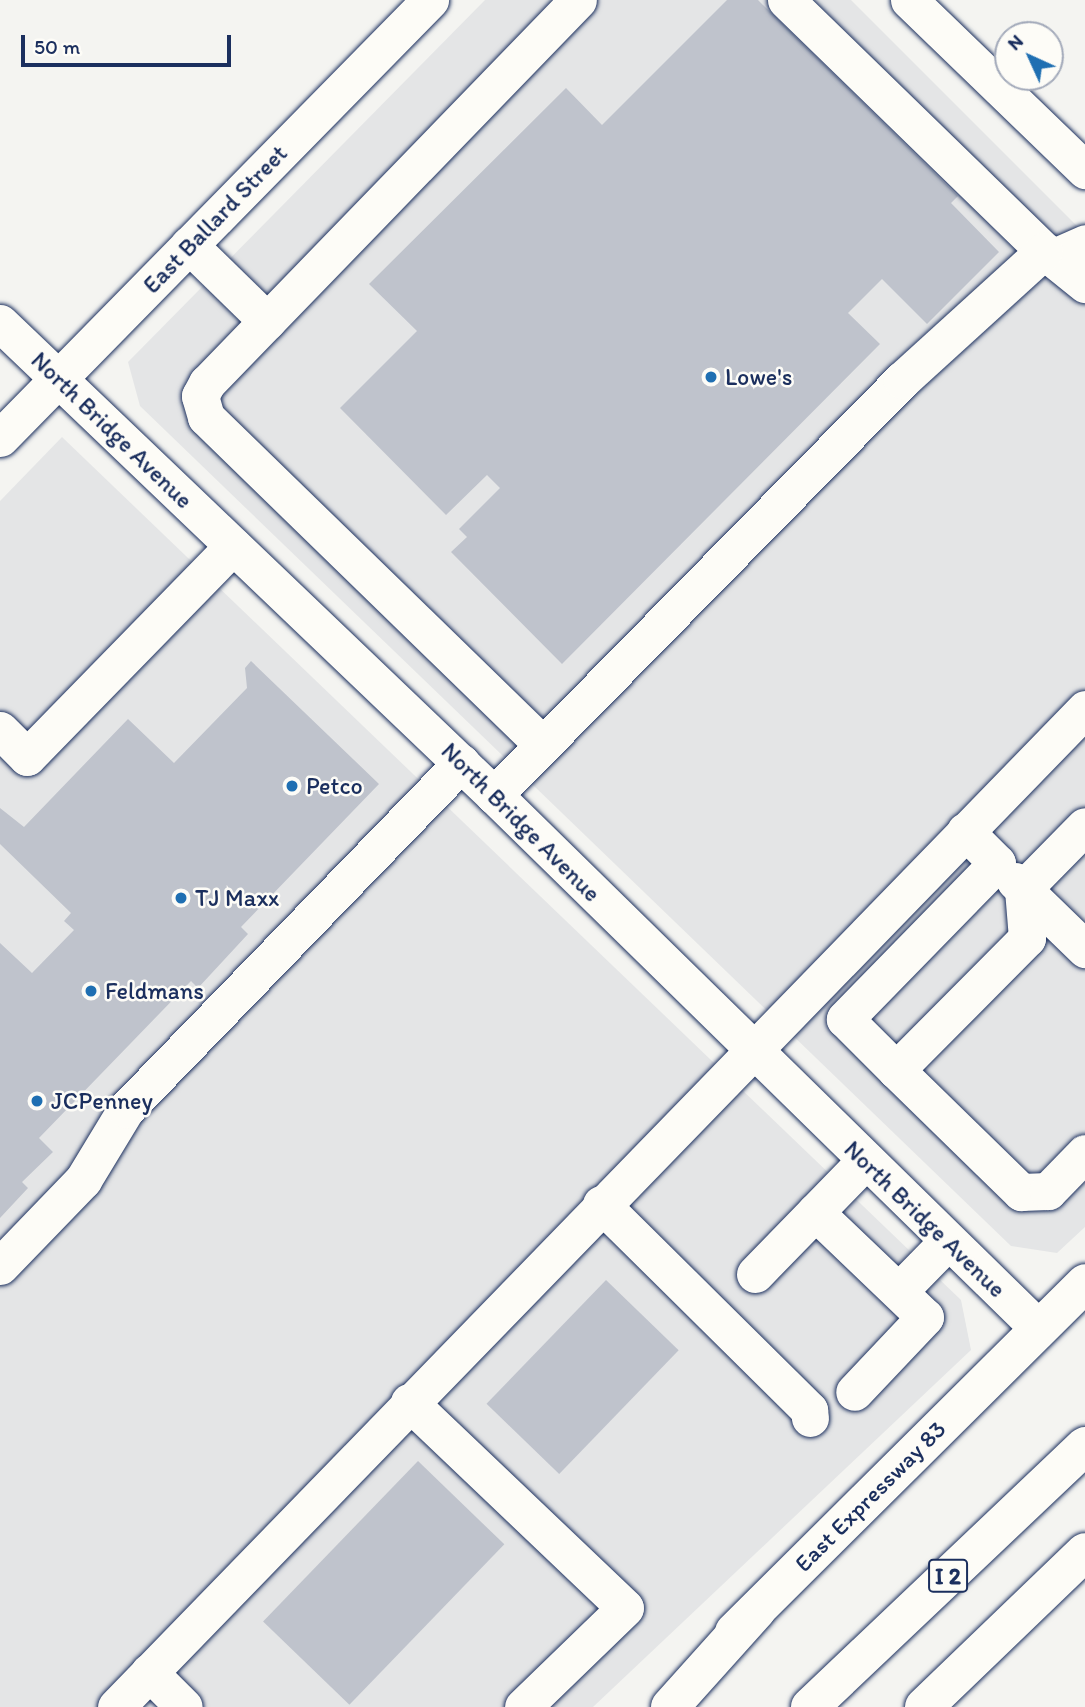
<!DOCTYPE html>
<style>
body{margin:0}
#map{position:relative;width:1085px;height:1707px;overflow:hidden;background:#f4f4f1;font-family:Itim,sans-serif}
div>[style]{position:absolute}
.built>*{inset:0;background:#e4e5e6}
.building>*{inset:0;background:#bfc3cc;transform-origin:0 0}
.roads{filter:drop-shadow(0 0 2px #1b2f5e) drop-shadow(0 0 2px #1b2f5e)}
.minor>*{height:37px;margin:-18.5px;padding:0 18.5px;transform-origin:18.5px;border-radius:18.5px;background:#fdfcf7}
.major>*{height:38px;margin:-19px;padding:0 19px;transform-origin:19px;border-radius:19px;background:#fdfcf7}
.highway>*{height:38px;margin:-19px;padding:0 19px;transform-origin:19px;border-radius:19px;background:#fdfcf7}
.dots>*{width:19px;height:19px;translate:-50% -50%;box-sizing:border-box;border:4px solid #fdfcf7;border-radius:50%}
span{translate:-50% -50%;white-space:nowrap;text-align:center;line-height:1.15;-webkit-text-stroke:5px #fdfcf7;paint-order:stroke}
.shield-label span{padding:2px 5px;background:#fdfcf7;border:2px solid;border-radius:5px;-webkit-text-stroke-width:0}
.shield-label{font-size:23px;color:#1b2f5e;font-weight:700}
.street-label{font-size:24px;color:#1b2f5e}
.poi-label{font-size:24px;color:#1b2f5e}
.left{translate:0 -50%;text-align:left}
.north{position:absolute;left:994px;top:21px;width:70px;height:70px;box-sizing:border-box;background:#fdfcf7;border:2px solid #a3aaba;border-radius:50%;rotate:315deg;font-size:19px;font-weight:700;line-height:28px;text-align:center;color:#1b2f5e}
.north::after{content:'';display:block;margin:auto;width:24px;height:32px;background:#1f6fb2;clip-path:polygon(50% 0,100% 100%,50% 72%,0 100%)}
.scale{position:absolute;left:21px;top:35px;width:210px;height:32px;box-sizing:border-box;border:4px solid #1b2f5e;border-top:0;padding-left:9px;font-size:21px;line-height:24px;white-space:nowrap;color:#1b2f5e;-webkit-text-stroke:5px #fdfcf7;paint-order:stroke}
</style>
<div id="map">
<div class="built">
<i style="clip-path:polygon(485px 0,851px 0,1085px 234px,1085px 1227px,1057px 1253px,1011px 1246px,140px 406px,128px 362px)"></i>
<i style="clip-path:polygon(62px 437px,961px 1300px,971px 1350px,593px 1707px,0 1707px,0 501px)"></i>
</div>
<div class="building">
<i style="clip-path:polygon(727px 0,758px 0,958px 196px,951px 203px,999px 252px,927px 324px,882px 279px,848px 313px,880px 344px,562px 664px,451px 552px,467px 537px,459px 529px,500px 488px,487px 475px,446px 515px,340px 408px,417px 331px,369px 284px,566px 88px,602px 125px)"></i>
<i style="clip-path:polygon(251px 661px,379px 784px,241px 927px,248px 934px,198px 988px,191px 981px,39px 1138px,53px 1152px,22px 1182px,28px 1188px,0 1218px,0 943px,32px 973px,74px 930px,64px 921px,71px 913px,0 844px,0 808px,24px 827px,128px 719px,174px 763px,247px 688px,245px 668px)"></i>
<i style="left:606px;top:1280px;width:101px;height:172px;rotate:44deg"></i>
<i style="left:418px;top:1461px;width:120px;height:223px;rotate:44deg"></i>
</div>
<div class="roads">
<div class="minor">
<i style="left:786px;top:0;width:360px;rotate:44.2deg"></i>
<i style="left:1044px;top:251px;width:53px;rotate:38.8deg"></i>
<i style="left:909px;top:0;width:245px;rotate:44deg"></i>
<i style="left:189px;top:245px;width:109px;rotate:44.3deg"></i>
<i style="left:1052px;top:258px;width:36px;rotate:-24deg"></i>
<i style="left:0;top:323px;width:683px;rotate:43.7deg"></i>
<i style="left:494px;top:795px;width:760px;rotate:44.41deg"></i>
<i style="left:0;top:438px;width:614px;rotate:-45.53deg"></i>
<i style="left:0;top:730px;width:38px;rotate:45deg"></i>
<i style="left:27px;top:757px;width:295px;rotate:-45.7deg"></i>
<i style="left:543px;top:745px;width:470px;rotate:-135.8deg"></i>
<i style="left:206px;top:417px;width:22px;rotate:-106deg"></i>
<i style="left:200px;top:396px;width:15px;rotate:-62deg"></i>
<i style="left:207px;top:383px;width:533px;rotate:-45.91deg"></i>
<i style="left:494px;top:795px;width:582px;rotate:-45.49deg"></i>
<i style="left:902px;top:380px;width:192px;rotate:-42.3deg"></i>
<i style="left:965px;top:831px;width:45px;rotate:45deg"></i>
<i style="left:997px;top:863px;width:218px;rotate:134.3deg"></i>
<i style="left:845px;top:1019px;width:72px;rotate:45deg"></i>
<i style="left:896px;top:1070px;width:186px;rotate:-45.2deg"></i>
<i style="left:1027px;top:938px;width:49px;rotate:-94.7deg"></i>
<i style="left:1023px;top:889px;width:88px;rotate:-45.5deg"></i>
<i style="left:1015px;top:881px;width:98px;rotate:44.2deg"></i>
<i style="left:896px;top:1070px;width:175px;rotate:44.3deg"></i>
<i style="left:1021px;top:1192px;width:27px;rotate:-2deg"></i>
<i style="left:1048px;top:1191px;width:53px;rotate:-45.8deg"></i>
<i style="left:601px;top:1204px;width:293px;rotate:44.7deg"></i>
<i style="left:809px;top:1410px;width:8px;rotate:83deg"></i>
<i style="left:815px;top:1212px;width:152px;rotate:43.7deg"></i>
<i style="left:925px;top:1317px;width:103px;rotate:133.4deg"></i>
<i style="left:0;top:1266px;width:120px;rotate:-46deg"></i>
<i style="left:83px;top:1180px;width:83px;rotate:-58.8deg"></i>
<i style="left:126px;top:1109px;width:482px;rotate:-45.9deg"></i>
<i style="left:755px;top:1274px;width:158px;rotate:-45.8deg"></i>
<i style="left:899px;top:1291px;width:70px;rotate:-45.6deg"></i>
<i style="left:409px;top:1402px;width:298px;rotate:43.6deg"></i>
<i style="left:625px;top:1608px;width:142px;rotate:135.9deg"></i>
<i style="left:149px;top:1672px;width:49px;rotate:45deg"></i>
<i style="left:116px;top:1707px;width:1391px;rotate:-45.84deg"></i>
</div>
<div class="major">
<i style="left:734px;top:1632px;width:495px;rotate:-44.8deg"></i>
</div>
<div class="highway">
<i style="left:670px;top:1707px;width:130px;rotate:-48.1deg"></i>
<i style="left:810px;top:1707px;width:379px;rotate:-43.5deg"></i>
<i style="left:924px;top:1707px;width:223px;rotate:-43.9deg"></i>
</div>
</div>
<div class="dots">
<i style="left:711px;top:377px;background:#1f6fb2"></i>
<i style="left:292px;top:786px;background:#1f6fb2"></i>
<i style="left:181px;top:898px;background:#1f6fb2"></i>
<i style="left:91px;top:991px;background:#1f6fb2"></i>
<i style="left:37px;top:1101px;background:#1f6fb2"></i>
</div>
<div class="shield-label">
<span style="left:948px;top:1576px">I 2</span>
</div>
<div class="street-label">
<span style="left:215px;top:219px;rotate:-46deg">East Ballard Street</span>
<span style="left:112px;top:430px;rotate:44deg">North Bridge Avenue</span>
<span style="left:521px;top:822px;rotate:45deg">North Bridge Avenue</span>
<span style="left:925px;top:1219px;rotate:44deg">North Bridge Avenue</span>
<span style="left:870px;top:1496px;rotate:-45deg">East Expressway 83</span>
</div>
<div class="poi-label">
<span class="left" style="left:725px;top:377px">Lowe's</span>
<span class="left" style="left:306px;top:786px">Petco</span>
<span class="left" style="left:195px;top:898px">TJ Maxx</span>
<span class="left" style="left:105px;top:991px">Feldmans</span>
<span class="left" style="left:51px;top:1101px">JCPenney</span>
</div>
<div class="north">N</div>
<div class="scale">50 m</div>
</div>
